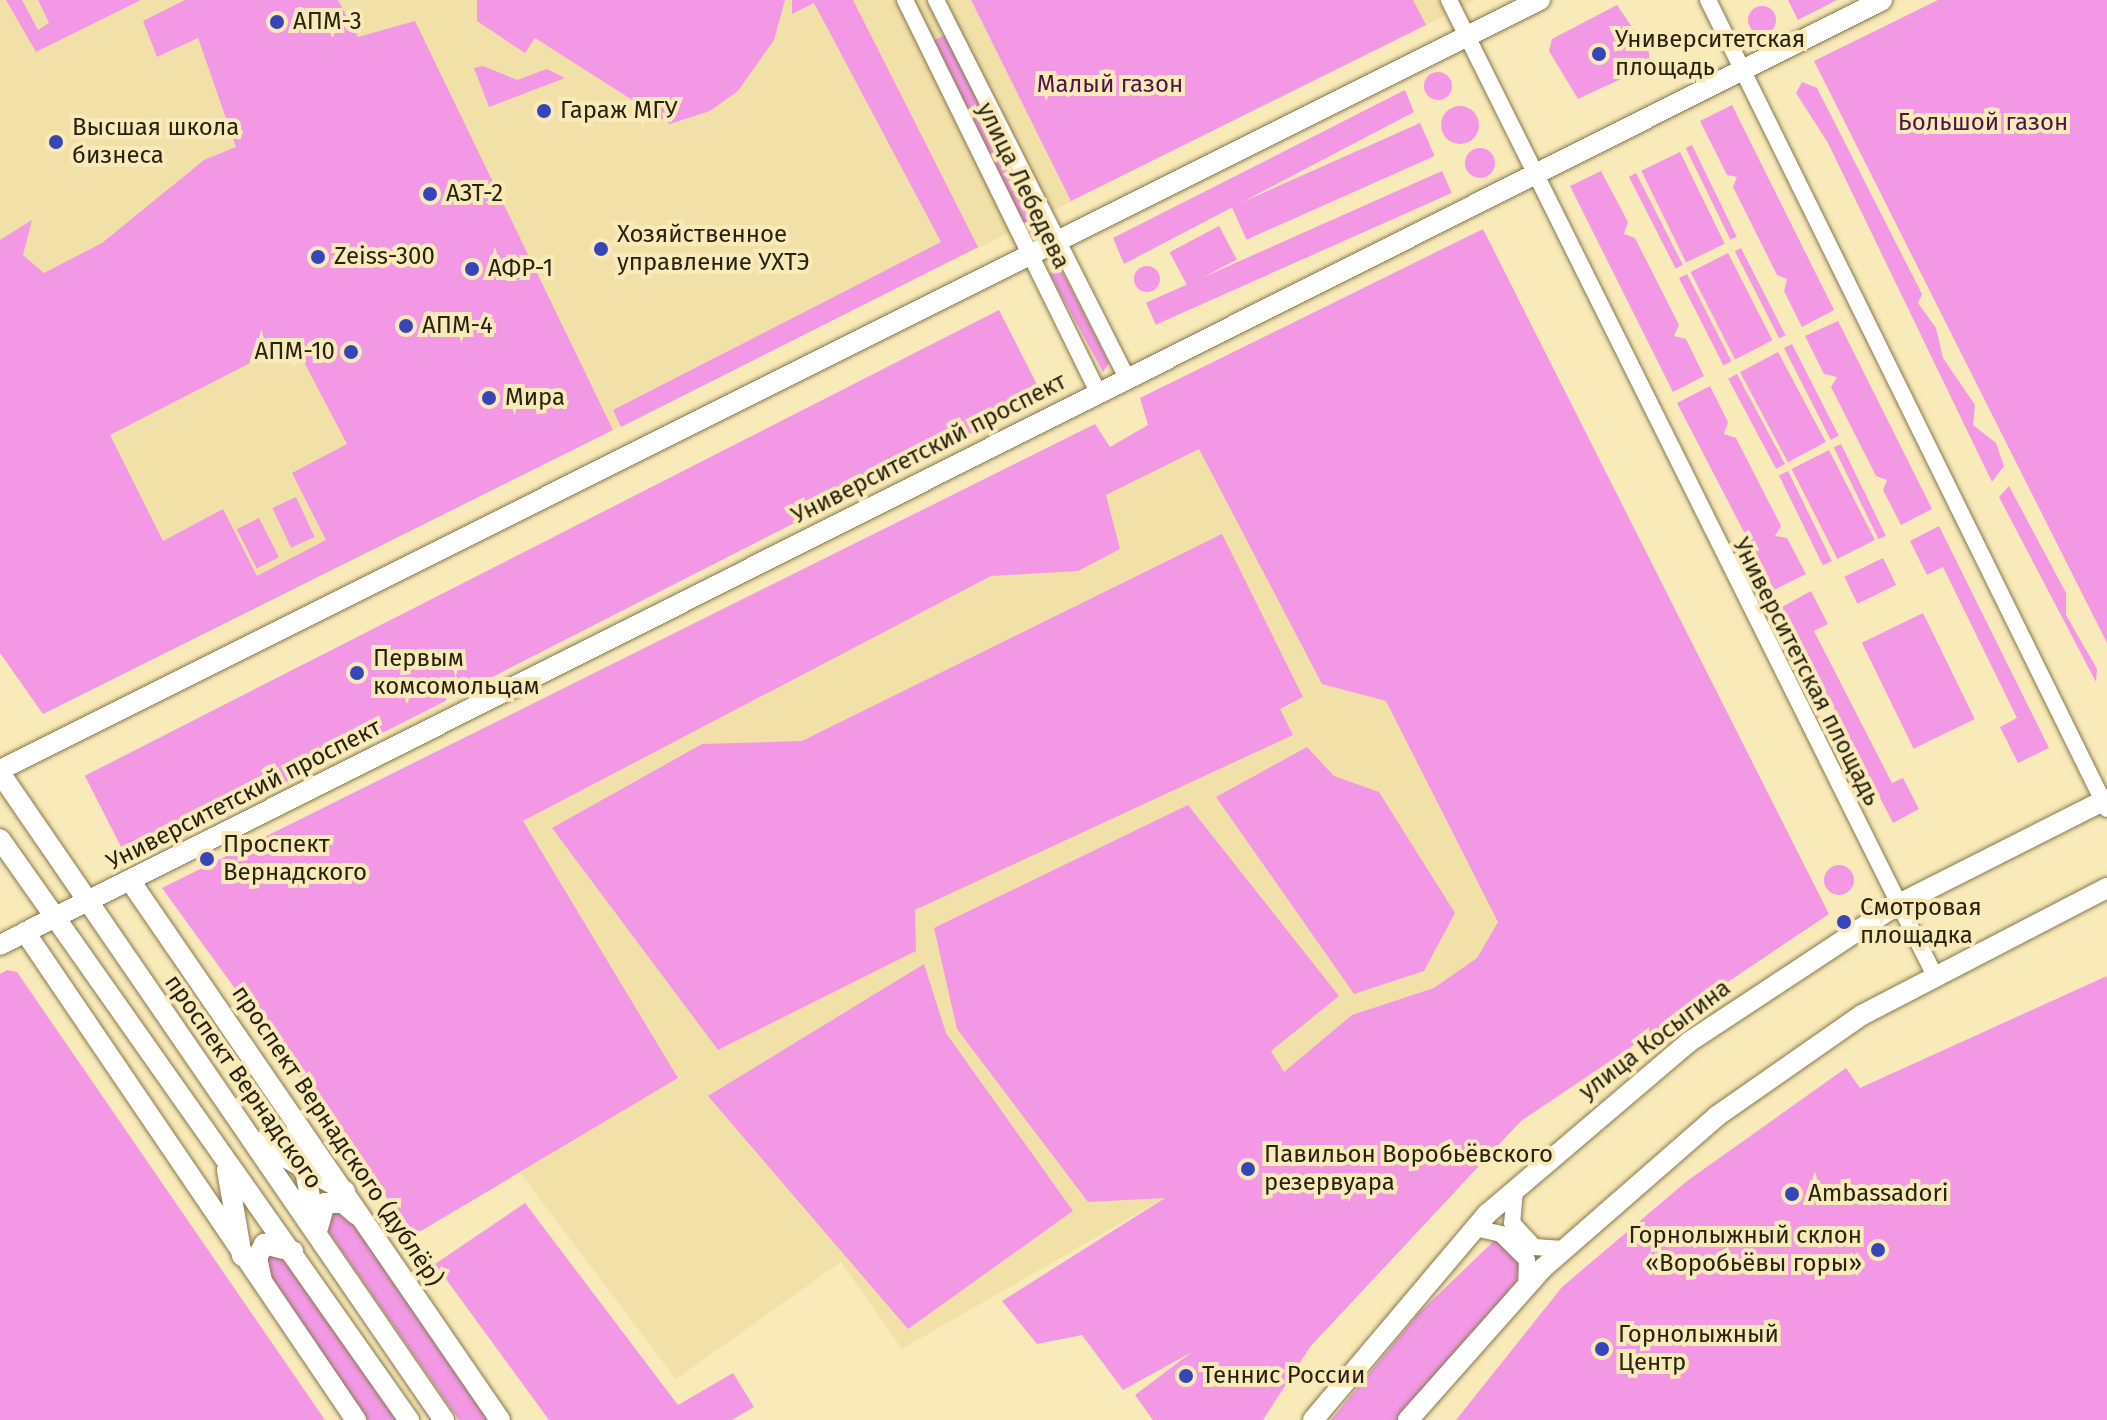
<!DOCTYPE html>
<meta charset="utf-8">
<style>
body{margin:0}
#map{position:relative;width:2107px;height:1420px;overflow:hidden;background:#f9eaba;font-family:"Fira Sans",sans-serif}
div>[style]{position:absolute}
.built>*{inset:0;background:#f2e0a9}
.green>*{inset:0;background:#f298e5;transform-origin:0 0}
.round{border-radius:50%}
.roads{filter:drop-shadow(0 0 2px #86784c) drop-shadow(0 0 2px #86784c)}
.minor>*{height:16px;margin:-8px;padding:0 8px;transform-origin:8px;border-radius:8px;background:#fff}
.major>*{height:20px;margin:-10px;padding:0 10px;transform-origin:10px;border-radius:10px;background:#fff}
.dots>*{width:22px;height:22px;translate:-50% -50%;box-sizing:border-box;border:4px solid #f9eaba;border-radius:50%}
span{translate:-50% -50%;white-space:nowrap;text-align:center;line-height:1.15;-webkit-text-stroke:8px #f9eaba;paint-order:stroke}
.poi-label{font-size:24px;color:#282210}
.left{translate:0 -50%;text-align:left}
.right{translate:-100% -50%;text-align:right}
.park-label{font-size:24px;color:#4e1348}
.street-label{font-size:24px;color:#282210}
</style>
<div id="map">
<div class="built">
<i style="clip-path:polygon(0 0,1476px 0,43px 714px,0 653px)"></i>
<i style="clip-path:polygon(1252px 399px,1627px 883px,1166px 1197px,902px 1349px,841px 1262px,676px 1379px,520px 1173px,414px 1235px,228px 870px,1075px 492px)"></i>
</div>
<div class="green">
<i style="clip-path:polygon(6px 0,22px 0,38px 30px,49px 23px,38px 0,141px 0,36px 52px)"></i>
<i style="clip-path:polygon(evenodd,185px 0,338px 0,358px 37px,415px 21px,613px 430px,43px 714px,0 653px,0 240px,32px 220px,23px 255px,44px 273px,102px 243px,204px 160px,236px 147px,198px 38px,157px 57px,143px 21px,185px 0,293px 341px,347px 444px,292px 473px,326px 540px,257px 576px,223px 509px,163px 541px,110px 435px,293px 341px)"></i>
<i style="clip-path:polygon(477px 0,785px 0,774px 40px,738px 91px,710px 111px,670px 124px,535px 38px,525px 53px,477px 21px)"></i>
<i style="clip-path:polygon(792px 0,853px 0,978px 247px,621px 427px,613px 410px,941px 242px,814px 3px,792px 14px)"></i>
<i style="clip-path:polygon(971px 0,1413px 0,1426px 25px,1071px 201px)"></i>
<i style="clip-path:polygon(1788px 0,1837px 0,1798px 20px)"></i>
<i style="clip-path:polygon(1938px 0,2107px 0,2107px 643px,1814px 61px)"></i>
<i style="clip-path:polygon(1617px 5px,1649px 52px,1649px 66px,1578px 99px,1549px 51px,1552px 39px)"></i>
<i class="round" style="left:1748px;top:6px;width:28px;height:28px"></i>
<i style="left:945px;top:35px;width:206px;height:12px;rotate:64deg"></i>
<i style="clip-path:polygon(483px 66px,517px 80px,547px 69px,565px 78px,489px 107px,474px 68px)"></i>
<i class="round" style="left:1424px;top:72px;width:28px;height:28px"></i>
<i style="clip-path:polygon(1802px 82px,1817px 88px,1922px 294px,1918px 303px,1936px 328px,1943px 358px,1975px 405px,1973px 425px,1996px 443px,2004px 466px,1992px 482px,1828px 143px,1796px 93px)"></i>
<i style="clip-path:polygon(1405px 90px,1414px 112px,1124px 264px,1113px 238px)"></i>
<i style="clip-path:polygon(1732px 105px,1834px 310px,1802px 327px,1784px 291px,1787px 279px,1777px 275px,1733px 187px,1737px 177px,1727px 175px,1700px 121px)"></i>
<i class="round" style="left:1441px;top:106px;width:38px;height:38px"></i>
<i style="left:1420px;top:123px;width:36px;height:206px;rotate:66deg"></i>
<i style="left:1692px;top:145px;width:102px;height:7px;rotate:64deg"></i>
<i class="round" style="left:1465px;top:148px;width:30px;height:30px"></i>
<i style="left:1680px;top:152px;width:102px;height:43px;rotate:64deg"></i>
<i style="left:1442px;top:171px;width:24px;height:324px;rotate:66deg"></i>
<i style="clip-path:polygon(1601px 171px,1628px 222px,1624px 234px,1635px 238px,1679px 325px,1674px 336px,1686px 339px,1704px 376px,1673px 392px,1570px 186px)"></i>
<i style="left:1636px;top:173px;width:103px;height:8px;rotate:63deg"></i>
<i style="left:1219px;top:226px;width:38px;height:56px;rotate:62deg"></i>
<i style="clip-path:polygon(1483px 229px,1829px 914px,1521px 1121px,1310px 1347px,1263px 1420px,1153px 1420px,1135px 1395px,1192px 1352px,1123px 1390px,1082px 1335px,1037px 1344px,1002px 1301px,1165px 1198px,1088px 1202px,957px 1029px,934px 928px,1188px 805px,1339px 996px,1271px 1051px,1284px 1072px,1352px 1015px,1434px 988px,1477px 958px,1498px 922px,1386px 701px,1322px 684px,1199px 449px,1106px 495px,1120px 549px,1078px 571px,991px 576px,523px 821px,678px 1078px,414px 1235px,162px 888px,1095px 424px,1110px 447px,1148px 425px,1140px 398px)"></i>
<i style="left:1741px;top:248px;width:98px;height:7px;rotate:63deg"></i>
<i style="left:1728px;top:253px;width:98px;height:42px;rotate:63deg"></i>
<i style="clip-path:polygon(1059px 265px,1109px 363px,1103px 372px,1050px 274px)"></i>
<i class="round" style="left:1134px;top:266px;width:26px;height:26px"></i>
<i style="left:1687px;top:274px;width:98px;height:9px;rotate:63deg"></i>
<i style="left:999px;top:310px;width:97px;height:1026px;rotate:63deg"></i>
<i style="clip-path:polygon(1838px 321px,1932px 509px,1901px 525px,1883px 490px,1887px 480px,1876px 476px,1831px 387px,1837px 377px,1824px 374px,1805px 336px)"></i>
<i style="left:1792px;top:344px;width:103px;height:9px;rotate:63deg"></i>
<i style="left:1778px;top:352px;width:102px;height:43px;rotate:62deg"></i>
<i style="left:1737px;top:374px;width:102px;height:10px;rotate:62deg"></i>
<i style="clip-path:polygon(1710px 386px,1728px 422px,1724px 434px,1736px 438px,1781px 526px,1775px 536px,1787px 538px,1806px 574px,1774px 590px,1677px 403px)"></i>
<i style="left:1841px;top:444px;width:102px;height:8px;rotate:64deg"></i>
<i style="left:1829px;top:450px;width:101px;height:42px;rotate:63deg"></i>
<i style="left:1788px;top:471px;width:100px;height:10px;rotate:64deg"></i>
<i style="clip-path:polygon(2009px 486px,2066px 593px,2066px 615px,2097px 669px,2096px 682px,1999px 497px)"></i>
<i style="left:296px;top:497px;width:44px;height:26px;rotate:65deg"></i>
<i style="left:259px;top:518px;width:44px;height:25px;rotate:63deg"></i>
<i style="clip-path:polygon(1939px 526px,2049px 748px,2018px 763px,2000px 727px,2017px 718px,1943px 567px,1927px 575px,1910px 541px)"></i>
<i style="clip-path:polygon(1222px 534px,1303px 697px,1280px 709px,1293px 735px,915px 910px,916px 951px,718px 1050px,552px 828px,702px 744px,802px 741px)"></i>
<i style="left:1883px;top:558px;width:30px;height:43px;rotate:64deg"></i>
<i style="clip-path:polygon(1811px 591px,1828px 624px,1814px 631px,1892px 783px,1903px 778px,1919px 809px,1893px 823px,1782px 607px)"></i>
<i style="left:1923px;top:613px;width:118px;height:68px;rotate:64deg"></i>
<i style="clip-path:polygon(1307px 747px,1334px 776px,1379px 792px,1455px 913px,1424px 971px,1354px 994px,1216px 797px)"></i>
<i class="round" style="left:1824px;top:865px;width:30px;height:30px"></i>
<i style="clip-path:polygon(924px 964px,946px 1033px,1073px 1211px,908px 1329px,708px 1096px)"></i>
<i style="clip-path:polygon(7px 970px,17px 972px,325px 1420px,0 1420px,0 974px)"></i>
<i style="clip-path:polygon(2107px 976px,2107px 1420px,1456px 1420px,1562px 1287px,1687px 1181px,1846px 1068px,1860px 1088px)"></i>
<i style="clip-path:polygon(525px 1203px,678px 1405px,733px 1373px,754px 1407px,732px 1420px,549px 1420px,435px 1264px)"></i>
<i style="clip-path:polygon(333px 1208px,349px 1218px,489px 1420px,459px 1420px,324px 1225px)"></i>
<i style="clip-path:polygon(1497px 1238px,1528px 1268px,1397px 1420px,1331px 1420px,1419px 1313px)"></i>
<i style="clip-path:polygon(281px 1250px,400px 1420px,368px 1420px,263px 1268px,264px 1255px)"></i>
</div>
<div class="roads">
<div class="minor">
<i style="left:905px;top:0;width:438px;rotate:63.8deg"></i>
<i style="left:936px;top:0;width:424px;rotate:63.2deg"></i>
<i style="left:1449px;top:0;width:1090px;rotate:63.53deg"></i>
<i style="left:1708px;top:0;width:902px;rotate:63.75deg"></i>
<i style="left:1515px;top:1190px;width:33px;rotate:95deg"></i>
<i style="left:1512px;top:1223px;width:33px;rotate:47deg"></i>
<i style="left:1534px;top:1247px;width:29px;rotate:4deg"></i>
<i style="left:1475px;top:1228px;width:27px;rotate:13deg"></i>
<i style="left:1501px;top:1234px;width:37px;rotate:45deg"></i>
<i style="left:1527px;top:1260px;width:26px;rotate:92deg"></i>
</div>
<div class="major">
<i style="left:0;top:770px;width:1722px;rotate:-26.57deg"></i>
<i style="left:0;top:773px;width:785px;rotate:55.54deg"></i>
<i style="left:0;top:839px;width:711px;rotate:54.86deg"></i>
<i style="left:131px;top:882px;width:652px;rotate:55.55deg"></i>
<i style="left:25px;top:932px;width:590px;rotate:55.85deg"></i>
<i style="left:0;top:945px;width:2106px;rotate:-26.66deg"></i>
<i style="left:297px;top:1126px;width:100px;rotate:79.6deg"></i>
<i style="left:258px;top:1142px;width:100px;rotate:29.4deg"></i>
<i style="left:227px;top:1170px;width:87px;rotate:80.1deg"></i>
<i style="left:318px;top:1228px;width:26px;rotate:-74deg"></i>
<i style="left:325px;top:1203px;width:18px"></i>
<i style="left:343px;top:1203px;width:18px;rotate:41deg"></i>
<i style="left:262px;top:1281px;width:24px;rotate:-102deg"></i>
<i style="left:257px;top:1258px;width:16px;rotate:-63deg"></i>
<i style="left:264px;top:1244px;width:30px;rotate:14deg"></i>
<i style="left:1313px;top:1420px;width:270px;rotate:-49.8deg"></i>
<i style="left:1487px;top:1214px;width:265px;rotate:-40.4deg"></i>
<i style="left:1689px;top:1042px;width:249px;rotate:-33.4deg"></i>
<i style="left:1897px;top:905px;width:235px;rotate:-26.8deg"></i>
<i style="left:1408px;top:1420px;width:203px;rotate:-48.4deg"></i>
<i style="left:1543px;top:1268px;width:231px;rotate:-41.1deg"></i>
<i style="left:1717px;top:1116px;width:177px;rotate:-34.9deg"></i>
<i style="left:1862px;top:1015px;width:276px;rotate:-27.4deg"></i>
</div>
</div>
<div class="dots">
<i style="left:277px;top:22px;background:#3845b8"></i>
<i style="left:1599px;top:54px;background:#3845b8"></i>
<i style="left:544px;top:111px;background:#3845b8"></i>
<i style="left:56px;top:142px;background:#3845b8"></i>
<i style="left:430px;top:194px;background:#3845b8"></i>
<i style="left:601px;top:249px;background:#3845b8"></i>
<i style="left:318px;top:257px;background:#3845b8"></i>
<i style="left:472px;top:269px;background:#3845b8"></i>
<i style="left:406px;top:326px;background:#3845b8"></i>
<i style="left:351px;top:352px;background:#3845b8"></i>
<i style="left:489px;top:398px;background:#3845b8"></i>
<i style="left:357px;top:673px;background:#3845b8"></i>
<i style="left:207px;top:859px;background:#3845b8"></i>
<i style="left:1844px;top:922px;background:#3845b8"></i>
<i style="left:1248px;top:1169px;background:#3845b8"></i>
<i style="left:1792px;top:1194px;background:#3845b8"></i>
<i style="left:1878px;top:1250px;background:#3845b8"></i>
<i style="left:1602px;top:1349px;background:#3845b8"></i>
<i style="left:1186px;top:1376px;background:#3845b8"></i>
</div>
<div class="poi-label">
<span class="left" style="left:293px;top:22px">АПМ-3</span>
<span class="left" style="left:1615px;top:54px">Университетская<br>площадь</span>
<span class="left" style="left:560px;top:111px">Гараж МГУ</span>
<span class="left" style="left:72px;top:142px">Высшая школа<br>бизнеса</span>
<span class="left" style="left:446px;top:194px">АЗТ-2</span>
<span class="left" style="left:617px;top:249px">Хозяйственное<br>управление УХТЭ</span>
<span class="left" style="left:334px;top:257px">Zeiss-300</span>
<span class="left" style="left:488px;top:269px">АФР-1</span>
<span class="left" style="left:422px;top:326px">АПМ-4</span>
<span class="right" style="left:335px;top:352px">АПМ-10</span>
<span class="left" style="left:505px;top:398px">Мира</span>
<span class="left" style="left:373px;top:673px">Первым<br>комсомольцам</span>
<span class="left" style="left:223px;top:859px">Проспект<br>Вернадского</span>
<span class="left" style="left:1860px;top:922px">Смотровая<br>площадка</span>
<span class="left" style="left:1264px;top:1169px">Павильон Воробьёвского<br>резервуара</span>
<span class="left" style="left:1808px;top:1194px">Ambassadori</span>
<span class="right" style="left:1862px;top:1250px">Горнолыжный склон<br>«Воробьёвы горы»</span>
<span class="left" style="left:1618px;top:1349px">Горнолыжный<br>Центр</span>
<span class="left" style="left:1202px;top:1376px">Теннис России</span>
</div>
<div class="park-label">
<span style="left:1110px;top:85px">Малый газон</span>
<span style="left:1983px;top:123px">Большой газон</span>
</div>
<div class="street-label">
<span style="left:1023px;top:186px;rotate:64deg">улица Лебедева</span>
<span style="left:929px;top:449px;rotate:-27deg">Университетский проспект</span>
<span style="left:1806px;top:672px;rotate:63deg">Университетская площадь</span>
<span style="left:244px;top:795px;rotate:-27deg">Университетский проспект</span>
<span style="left:1655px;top:1040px;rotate:-37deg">улица Косыгина</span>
<span style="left:243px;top:1082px;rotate:55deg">проспект Вернадского</span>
<span style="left:337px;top:1136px;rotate:56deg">проспект Вернадского (дублёр)</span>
</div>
</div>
